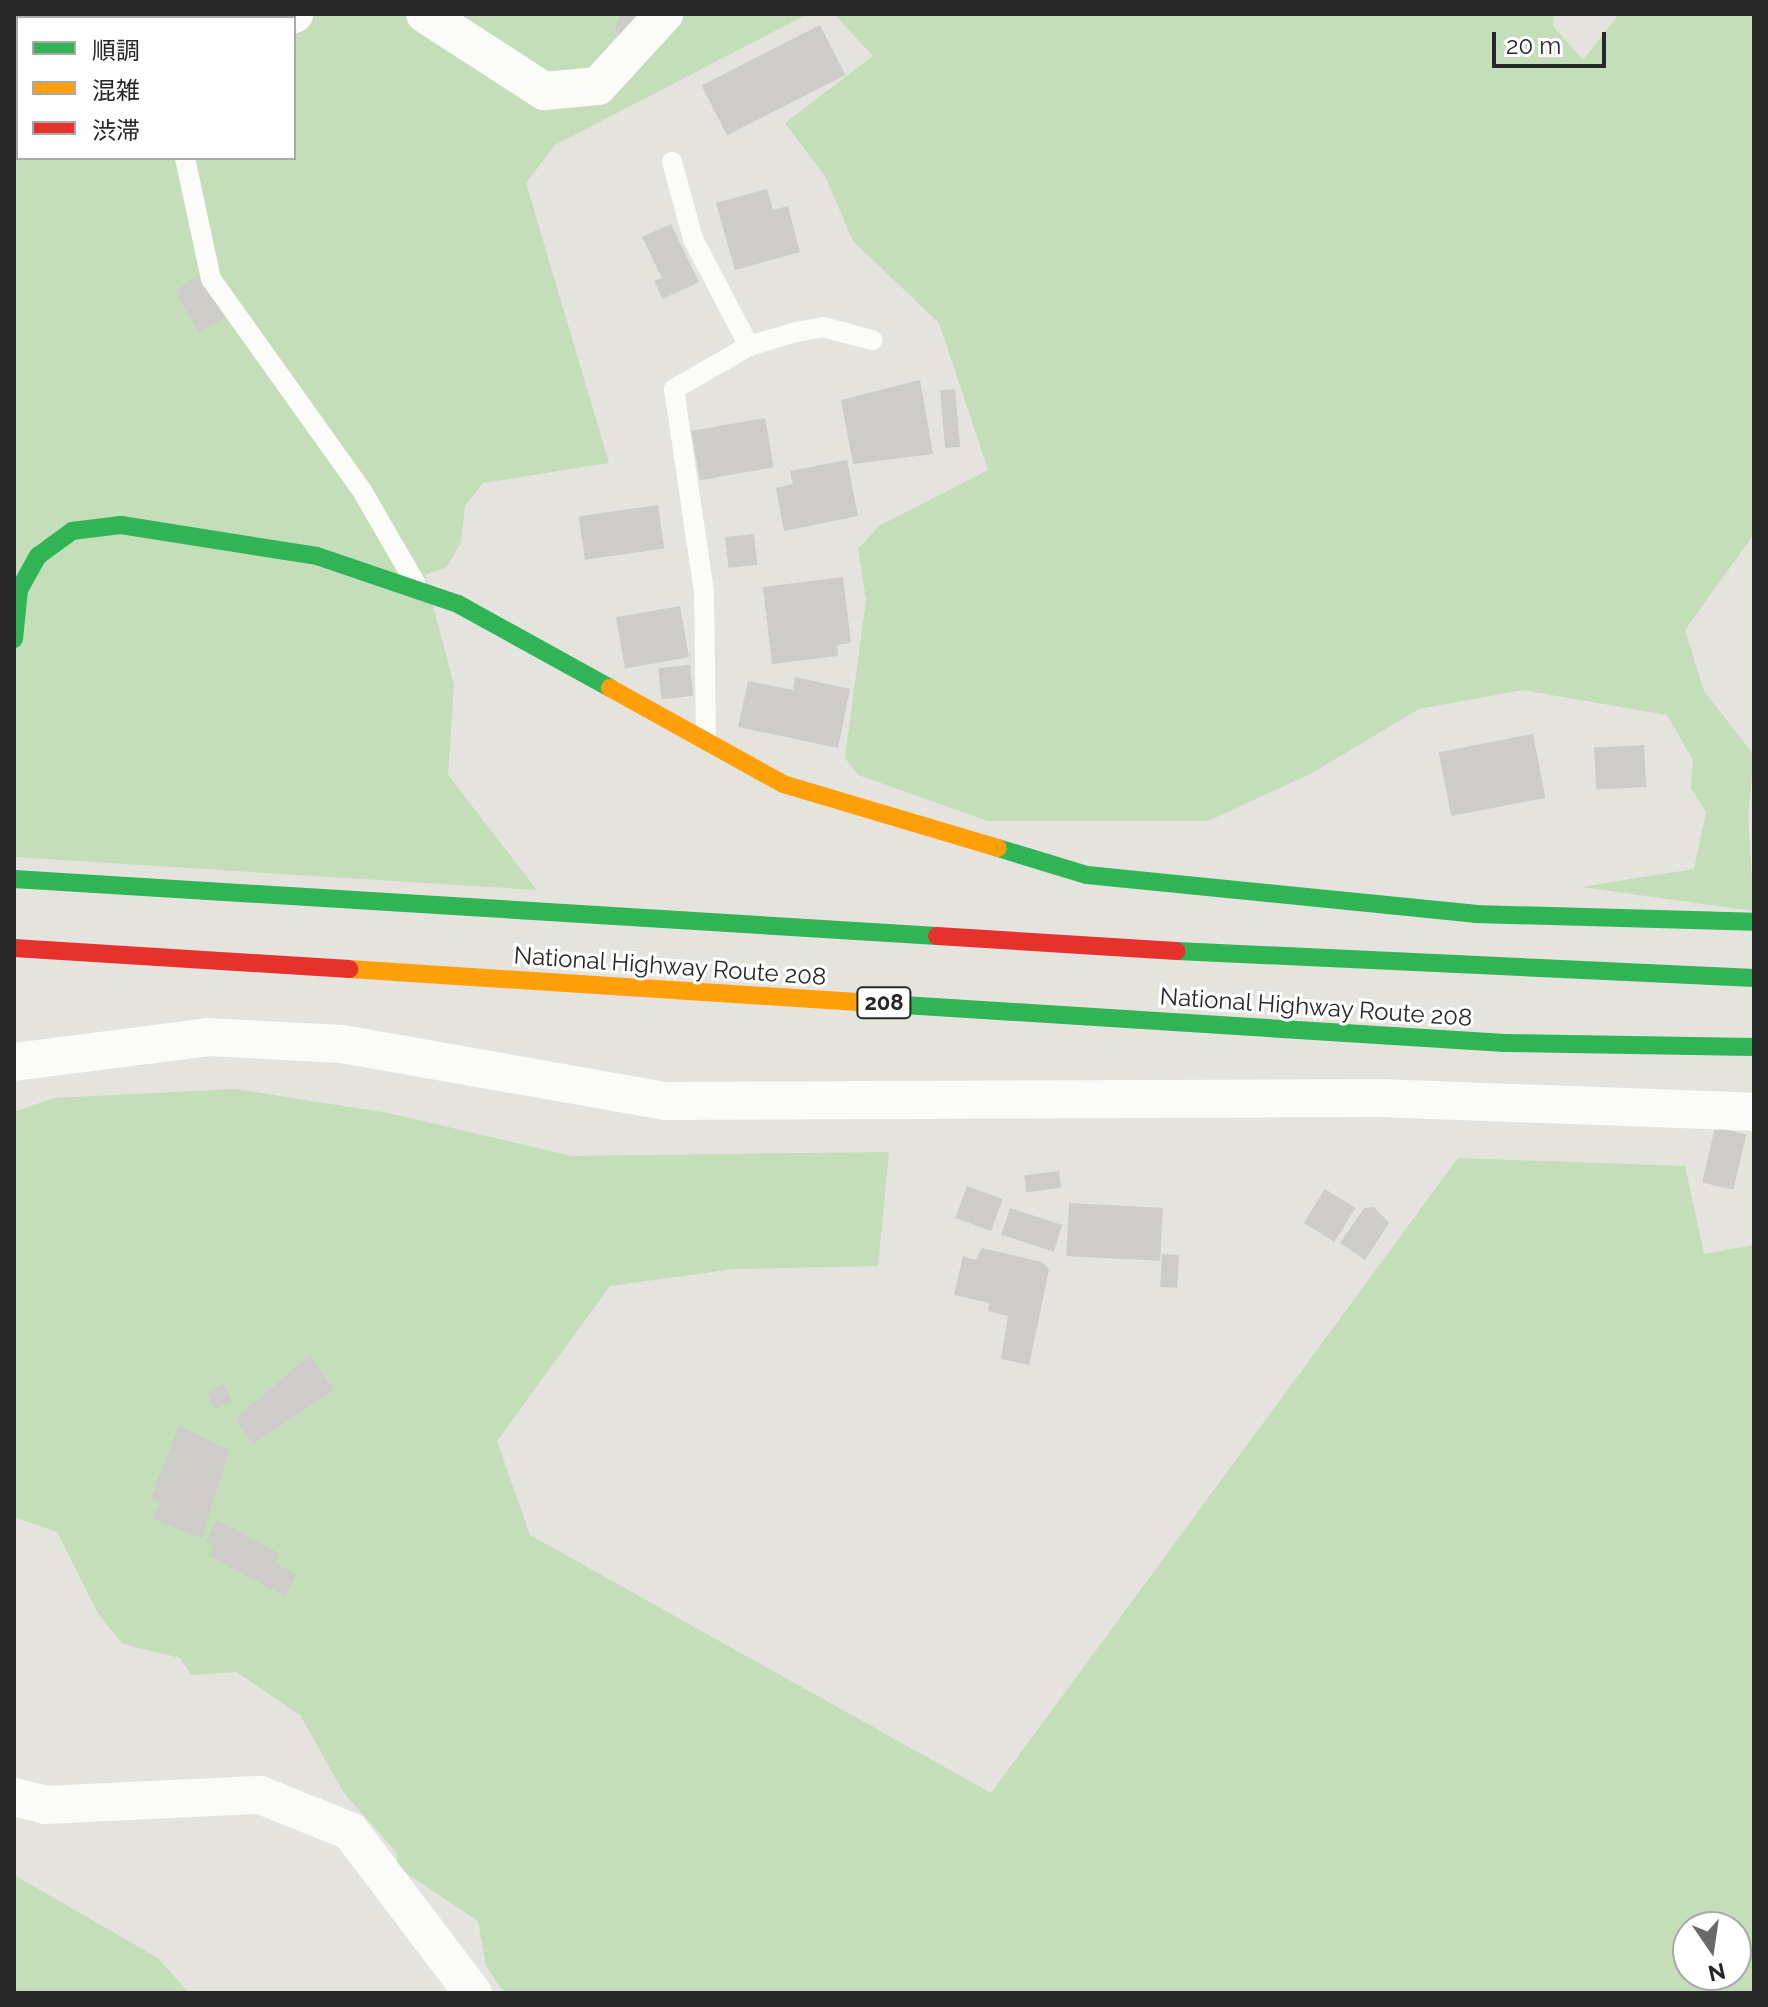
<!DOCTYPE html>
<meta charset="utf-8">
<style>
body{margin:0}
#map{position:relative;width:1768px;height:2007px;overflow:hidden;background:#e4e3de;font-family:Raleway,"Noto Sans JP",sans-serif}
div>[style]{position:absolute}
.green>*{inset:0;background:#c4deb9}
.building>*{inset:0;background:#cdccc8;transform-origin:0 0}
.lane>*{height:20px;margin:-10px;padding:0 10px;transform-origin:10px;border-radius:10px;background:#fbfbfa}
.street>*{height:38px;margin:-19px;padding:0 19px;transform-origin:19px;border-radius:19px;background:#fbfbfa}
.fast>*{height:18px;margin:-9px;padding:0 9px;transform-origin:9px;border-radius:9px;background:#30b455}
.slow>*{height:18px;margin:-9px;padding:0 9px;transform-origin:9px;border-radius:9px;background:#ff9f0a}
.jam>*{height:18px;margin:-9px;padding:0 9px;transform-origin:9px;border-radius:9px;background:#e5322d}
span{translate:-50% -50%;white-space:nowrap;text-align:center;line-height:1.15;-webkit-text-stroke:6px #fff;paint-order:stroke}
.shield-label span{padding:2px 6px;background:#fff;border:2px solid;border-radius:6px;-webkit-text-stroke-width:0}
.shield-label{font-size:22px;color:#272727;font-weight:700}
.street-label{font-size:24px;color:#272727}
.frame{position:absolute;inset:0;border:16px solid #272727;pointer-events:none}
.legend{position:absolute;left:16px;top:16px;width:280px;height:144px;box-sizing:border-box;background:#fff;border:2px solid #a9a9a9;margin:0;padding:10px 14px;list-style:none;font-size:24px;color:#272727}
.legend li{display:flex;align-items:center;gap:16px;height:40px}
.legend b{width:40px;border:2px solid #a9a9a9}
.north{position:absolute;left:1672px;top:1911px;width:80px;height:80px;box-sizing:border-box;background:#fff;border:2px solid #a9a9a9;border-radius:50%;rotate:167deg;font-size:22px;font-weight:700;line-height:32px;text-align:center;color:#272727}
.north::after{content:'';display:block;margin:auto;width:28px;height:36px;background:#696967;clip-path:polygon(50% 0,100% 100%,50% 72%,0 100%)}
.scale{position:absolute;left:1492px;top:32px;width:114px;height:36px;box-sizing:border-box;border:4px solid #272727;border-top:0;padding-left:10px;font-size:24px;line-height:28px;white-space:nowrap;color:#272727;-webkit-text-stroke:6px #fff;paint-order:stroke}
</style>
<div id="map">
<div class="green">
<i style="clip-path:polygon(evenodd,14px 14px,808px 14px,555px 145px,526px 183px,609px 463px,483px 483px,465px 506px,461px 542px,447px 567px,425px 575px,454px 685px,448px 775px,537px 890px,14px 857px,14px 14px,18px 18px,294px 18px,294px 158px,18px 158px,18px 18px)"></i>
<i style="clip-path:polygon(834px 14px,1554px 14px,1553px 26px,1583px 60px,1619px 14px,1754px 14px,1754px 534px,1685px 630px,1704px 691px,1754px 755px,1748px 816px,1754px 911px,1581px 887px,1694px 869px,1706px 812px,1691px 788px,1693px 760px,1667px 715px,1523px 690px,1419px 709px,1312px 773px,1208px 821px,988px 821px,858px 775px,845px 758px,866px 600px,858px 549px,879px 526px,988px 470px,939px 323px,853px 241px,825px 176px,785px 123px,873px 56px)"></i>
<i style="clip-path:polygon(evenodd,235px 1089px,388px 1113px,572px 1156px,889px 1152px,878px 1266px,734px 1269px,610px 1286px,497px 1441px,530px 1535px,991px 1793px,1458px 1158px,1685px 1166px,1704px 1254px,1754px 1245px,1754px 1993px,504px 1993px,486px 1966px,478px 1921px,397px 1867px,397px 1853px,343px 1792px,301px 1716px,237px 1672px,191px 1675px,180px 1658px,123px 1644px,99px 1615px,57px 1532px,14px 1517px,14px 1112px,54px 1098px,235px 1089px,1688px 1927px,1736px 1927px,1736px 1975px,1688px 1975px,1688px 1927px)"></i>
<i style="clip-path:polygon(14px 1875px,158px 1958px,189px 1993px,14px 1993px)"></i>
</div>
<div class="building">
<i style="clip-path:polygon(622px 14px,668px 14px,623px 41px,615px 26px)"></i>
<i style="left:820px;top:25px;width:56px;height:133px;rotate:63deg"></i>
<i style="clip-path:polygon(767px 189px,773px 210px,788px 206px,800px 252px,735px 270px,716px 203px)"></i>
<i style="clip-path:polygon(671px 224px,699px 282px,663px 299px,654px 281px,662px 278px,642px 237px)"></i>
<i style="clip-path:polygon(198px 275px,229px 315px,199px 333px,175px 292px)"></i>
<i style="clip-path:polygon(920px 380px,933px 454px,853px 464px,841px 400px)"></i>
<i style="left:955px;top:389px;width:58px;height:15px;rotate:85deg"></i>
<i style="left:765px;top:418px;width:50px;height:75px;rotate:80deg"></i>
<i style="clip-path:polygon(847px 460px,858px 516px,784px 531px,776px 488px,793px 484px,790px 471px)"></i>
<i style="left:658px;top:505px;width:44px;height:80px;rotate:82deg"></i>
<i style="left:754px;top:534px;width:31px;height:29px;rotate:84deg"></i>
<i style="clip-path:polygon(843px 577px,851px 643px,837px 645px,838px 656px,772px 664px,763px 587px)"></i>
<i style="left:680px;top:606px;width:52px;height:65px;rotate:80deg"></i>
<i style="left:690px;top:665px;width:31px;height:32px;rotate:84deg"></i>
<i style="clip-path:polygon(795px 677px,850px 689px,838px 748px,738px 727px,748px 681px,793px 690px)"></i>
<i style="left:1533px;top:734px;width:65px;height:96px;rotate:79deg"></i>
<i style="left:1644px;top:745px;width:42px;height:50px;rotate:87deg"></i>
<i style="left:1715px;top:1127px;width:32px;height:57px;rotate:13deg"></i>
<i style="left:1059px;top:1171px;width:17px;height:35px;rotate:83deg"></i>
<i style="left:967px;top:1186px;width:38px;height:34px;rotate:20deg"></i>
<i style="left:1325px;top:1189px;width:36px;height:40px;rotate:32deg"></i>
<i style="left:1069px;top:1203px;width:94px;height:53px;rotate:3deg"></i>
<i style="clip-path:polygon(1374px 1207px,1389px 1223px,1365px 1260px,1340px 1243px,1364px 1208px)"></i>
<i style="left:1010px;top:1208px;width:55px;height:28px;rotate:18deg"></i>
<i style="clip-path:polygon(982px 1248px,1042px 1262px,1049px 1270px,1029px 1365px,1001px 1359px,1008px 1316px,988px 1311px,990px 1303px,954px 1295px,963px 1256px,975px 1260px)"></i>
<i style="left:1162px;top:1254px;width:17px;height:33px;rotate:3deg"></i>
<i style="clip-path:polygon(310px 1355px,334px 1390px,253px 1444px,237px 1420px,243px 1412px)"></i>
<i style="left:224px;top:1384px;width:19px;height:19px;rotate:65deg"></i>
<i style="clip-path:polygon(179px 1426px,229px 1450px,202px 1538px,153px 1519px,160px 1502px,151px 1498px)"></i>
<i style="clip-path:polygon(217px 1520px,280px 1554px,275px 1563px,296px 1575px,285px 1596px,209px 1556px,214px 1547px,206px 1542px)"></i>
</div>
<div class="lane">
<i style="left:185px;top:158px;width:124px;rotate:77.9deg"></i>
<i style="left:211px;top:279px;width:258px;rotate:54.5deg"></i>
<i style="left:361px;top:489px;width:110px;rotate:59.9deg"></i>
<i style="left:672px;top:162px;width:80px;rotate:74.7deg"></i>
<i style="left:693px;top:239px;width:121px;rotate:62.4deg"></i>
<i style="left:706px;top:737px;width:145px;rotate:-90.8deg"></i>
<i style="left:704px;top:592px;width:205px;rotate:-98.4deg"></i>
<i style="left:674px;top:389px;width:86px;rotate:-29.8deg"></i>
<i style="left:749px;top:346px;width:49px;rotate:-16.6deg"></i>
<i style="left:796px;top:332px;width:27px;rotate:-10deg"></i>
<i style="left:823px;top:327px;width:51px;rotate:14.9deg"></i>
</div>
<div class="street">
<i style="left:138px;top:14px;width:5px;rotate:53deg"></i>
<i style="left:425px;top:14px;width:142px;rotate:32.9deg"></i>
<i style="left:544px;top:91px;width:54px;rotate:-5.3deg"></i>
<i style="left:598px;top:86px;width:98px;rotate:-47.5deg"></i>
<i style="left:283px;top:18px;width:12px;rotate:-20deg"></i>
<i style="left:14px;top:1062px;width:196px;rotate:-7.3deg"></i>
<i style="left:208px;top:1037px;width:134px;rotate:3deg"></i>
<i style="left:342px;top:1044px;width:329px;rotate:10deg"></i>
<i style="left:666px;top:1101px;width:713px;rotate:-0.24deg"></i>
<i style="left:1379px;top:1098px;width:375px;rotate:2.1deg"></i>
<i style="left:14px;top:1797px;width:32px;rotate:14deg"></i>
<i style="left:45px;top:1805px;width:215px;rotate:-2.7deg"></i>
<i style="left:260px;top:1795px;width:97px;rotate:21.8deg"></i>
<i style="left:350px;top:1831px;width:203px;rotate:52.8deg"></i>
</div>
<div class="fast">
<i style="left:14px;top:639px;width:49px;rotate:-84.2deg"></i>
<i style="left:19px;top:590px;width:39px;rotate:-61deg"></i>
<i style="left:38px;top:556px;width:42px;rotate:-36.3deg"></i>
<i style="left:72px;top:531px;width:49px;rotate:-7deg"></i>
<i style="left:121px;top:525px;width:198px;rotate:9deg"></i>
<i style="left:317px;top:556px;width:149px;rotate:18.8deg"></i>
<i style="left:458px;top:604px;width:174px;rotate:28.9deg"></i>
<i style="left:998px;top:848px;width:93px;rotate:16.9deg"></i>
<i style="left:1087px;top:875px;width:390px;rotate:5.7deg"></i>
<i style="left:1475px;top:914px;width:279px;rotate:1.6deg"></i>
<i style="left:14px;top:879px;width:925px;rotate:3.53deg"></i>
<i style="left:1177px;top:951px;width:578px;rotate:2.68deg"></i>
<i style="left:888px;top:1004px;width:618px;rotate:3.62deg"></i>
<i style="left:1505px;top:1043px;width:249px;rotate:0.9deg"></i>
</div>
<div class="slow">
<i style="left:610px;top:688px;width:198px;rotate:29deg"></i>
<i style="left:783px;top:784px;width:224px;rotate:16.6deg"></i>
<i style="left:349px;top:969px;width:540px;rotate:3.72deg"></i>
</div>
<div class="jam">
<i style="left:937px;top:936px;width:240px;rotate:3.6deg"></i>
<i style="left:14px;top:948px;width:336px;rotate:3.6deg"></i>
</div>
<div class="shield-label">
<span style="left:884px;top:1003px">208</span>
</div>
<div class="street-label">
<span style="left:670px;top:966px;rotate:4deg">National Highway Route 208</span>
<span style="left:1316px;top:1007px;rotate:4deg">National Highway Route 208</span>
</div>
<div class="frame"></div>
<ul class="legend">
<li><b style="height:10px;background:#30b455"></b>順調</li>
<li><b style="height:10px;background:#ff9f0a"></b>混雑</li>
<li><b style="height:10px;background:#e5322d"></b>渋滞</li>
</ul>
<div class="north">N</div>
<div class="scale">20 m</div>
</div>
